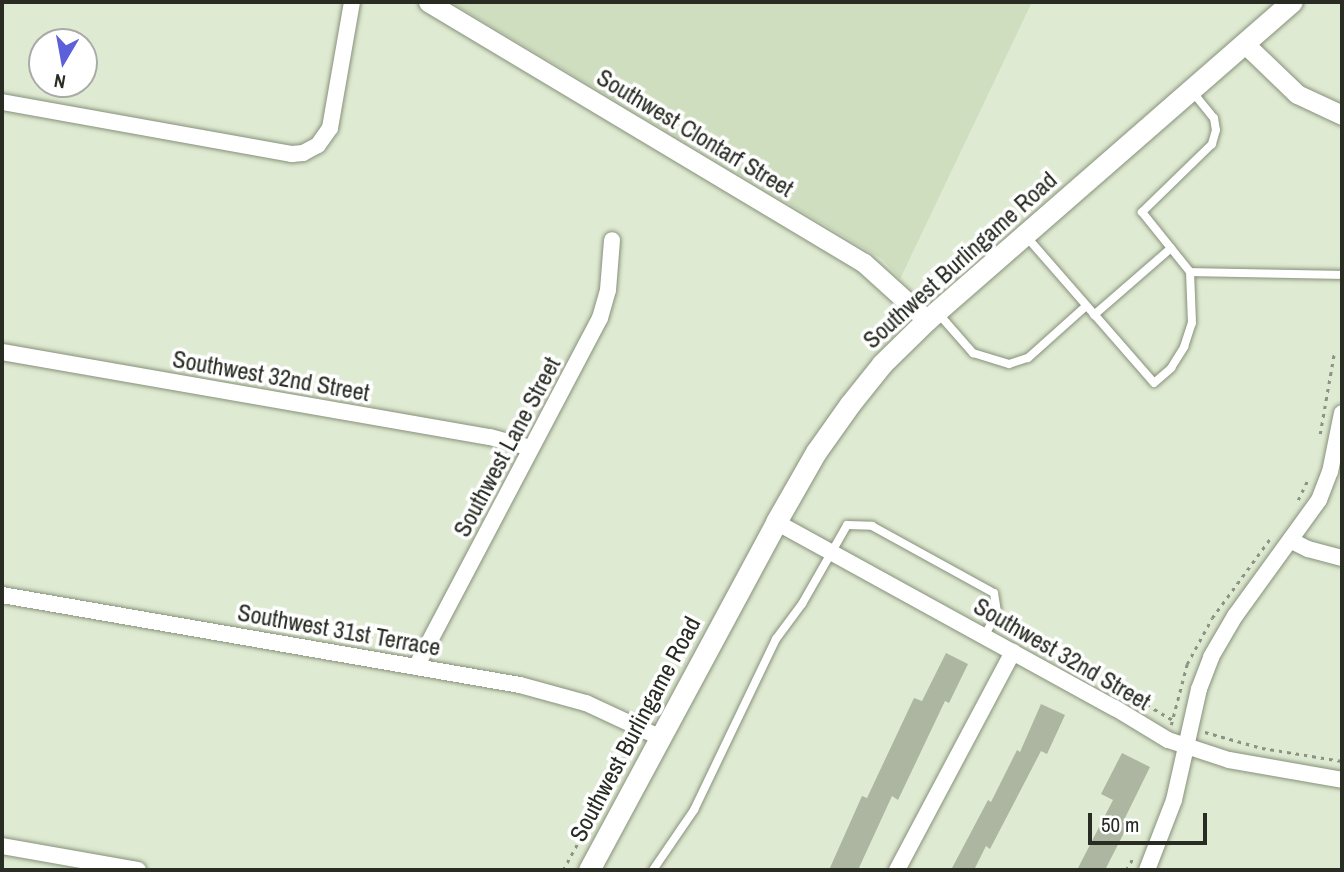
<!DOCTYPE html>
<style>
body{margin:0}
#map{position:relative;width:1344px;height:872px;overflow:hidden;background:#dfead2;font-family:"Archivo Narrow",sans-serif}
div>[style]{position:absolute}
.built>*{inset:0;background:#cfdebf}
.building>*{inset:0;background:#acb6a0}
.path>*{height:2.5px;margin-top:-1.25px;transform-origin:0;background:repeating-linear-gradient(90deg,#8b9382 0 3.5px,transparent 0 8.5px)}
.roads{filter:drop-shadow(0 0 2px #87917b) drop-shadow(0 0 2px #87917b)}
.service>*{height:8px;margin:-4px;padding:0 4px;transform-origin:4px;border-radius:4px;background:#fff}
.minor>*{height:16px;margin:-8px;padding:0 8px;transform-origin:8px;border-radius:8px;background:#fff}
.tertiary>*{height:19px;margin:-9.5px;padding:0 9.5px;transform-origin:9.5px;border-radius:9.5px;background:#fff}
.secondary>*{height:21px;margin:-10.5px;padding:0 10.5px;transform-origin:10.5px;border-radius:10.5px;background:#fff}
span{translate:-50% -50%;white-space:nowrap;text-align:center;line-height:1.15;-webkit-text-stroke:7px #fff;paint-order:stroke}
.street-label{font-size:24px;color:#282c23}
.frame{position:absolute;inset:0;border:4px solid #282c23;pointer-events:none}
.north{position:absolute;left:28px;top:28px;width:70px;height:70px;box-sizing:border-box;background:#fff;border:2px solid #a9aba7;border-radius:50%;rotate:190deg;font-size:19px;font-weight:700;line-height:28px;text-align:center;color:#282c23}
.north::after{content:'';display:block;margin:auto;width:24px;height:32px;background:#5d61d9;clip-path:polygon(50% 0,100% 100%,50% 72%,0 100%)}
.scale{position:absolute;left:1088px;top:813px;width:119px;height:32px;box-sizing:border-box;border:4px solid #282c23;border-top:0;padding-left:9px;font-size:21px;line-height:24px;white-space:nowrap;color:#282c23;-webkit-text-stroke:5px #fff;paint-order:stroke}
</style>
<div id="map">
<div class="built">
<i style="clip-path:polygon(451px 2px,1032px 2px,900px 279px,882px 259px)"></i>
</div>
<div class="building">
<i style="clip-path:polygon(946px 653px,968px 664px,949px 703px,945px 701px,898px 800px,892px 796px,858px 870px,829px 870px,862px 796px,867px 798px,914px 698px,922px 701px)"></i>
<i style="clip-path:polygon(1041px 704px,1065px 715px,1047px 754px,1041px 751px,990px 849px,986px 846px,974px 870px,951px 870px,988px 800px,991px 802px,1017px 750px,1020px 752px)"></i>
<i style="clip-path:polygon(1122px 753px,1150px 767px,1123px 822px,1128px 825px,1105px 870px,1077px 870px,1113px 800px,1101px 794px)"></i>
</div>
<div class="path">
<i style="left:1320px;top:434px;width:81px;rotate:-80.1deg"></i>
<i style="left:1298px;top:500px;width:25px;rotate:-64deg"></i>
<i style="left:1037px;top:640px;width:158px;rotate:30.5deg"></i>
<i style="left:1171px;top:725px;width:63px;rotate:-75.3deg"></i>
<i style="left:1187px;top:664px;width:52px;rotate:-61.5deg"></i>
<i style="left:1212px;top:618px;width:102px;rotate:-53.8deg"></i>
<i style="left:1205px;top:732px;width:59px;rotate:15.7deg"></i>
<i style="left:1262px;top:748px;width:81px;rotate:9.2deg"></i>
<i style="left:563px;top:870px;width:146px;rotate:-61.3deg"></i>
<i style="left:1126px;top:870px;width:14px;rotate:-60deg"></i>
</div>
<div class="roads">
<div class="service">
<i style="left:1191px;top:90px;width:36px;rotate:51deg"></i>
<i style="left:1214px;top:118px;width:12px;rotate:81deg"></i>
<i style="left:1216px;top:130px;width:15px;rotate:106deg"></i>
<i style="left:1212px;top:144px;width:98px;rotate:135.8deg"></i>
<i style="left:1142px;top:212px;width:77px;rotate:51.3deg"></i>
<i style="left:1190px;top:272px;width:152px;rotate:1.1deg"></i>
<i style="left:1025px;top:235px;width:196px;rotate:48.9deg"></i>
<i style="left:1154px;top:383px;width:23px;rotate:-41deg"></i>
<i style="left:1171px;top:368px;width:25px;rotate:-58deg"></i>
<i style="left:1184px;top:347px;width:25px;rotate:-72deg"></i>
<i style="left:1192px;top:323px;width:51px;rotate:-92.2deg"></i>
<i style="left:937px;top:312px;width:55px;rotate:48.7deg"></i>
<i style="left:973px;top:353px;width:38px;rotate:17deg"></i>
<i style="left:1009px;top:364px;width:20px;rotate:-18deg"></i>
<i style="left:1028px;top:358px;width:78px;rotate:-41.9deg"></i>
<i style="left:1094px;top:315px;width:102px;rotate:-41deg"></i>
<i style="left:653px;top:870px;width:73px;rotate:-55.7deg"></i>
<i style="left:694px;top:810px;width:190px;rotate:-64.4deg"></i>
<i style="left:776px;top:639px;width:44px;rotate:-53.4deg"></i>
<i style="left:802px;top:604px;width:91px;rotate:-60.3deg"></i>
<i style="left:847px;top:525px;width:25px;rotate:2deg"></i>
<i style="left:872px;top:526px;width:139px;rotate:28.8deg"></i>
<i style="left:994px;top:593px;width:20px;rotate:81deg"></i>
<i style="left:997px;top:613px;width:26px;rotate:119deg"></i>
</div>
<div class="minor">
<i style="left:2px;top:102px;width:295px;rotate:10.2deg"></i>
<i style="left:292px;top:154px;width:11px;rotate:-5deg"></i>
<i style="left:303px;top:153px;width:17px;rotate:-28deg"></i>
<i style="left:318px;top:145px;width:21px;rotate:-55deg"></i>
<i style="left:330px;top:128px;width:128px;rotate:-80.1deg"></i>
<i style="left:2px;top:352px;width:495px;rotate:9.9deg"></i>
<i style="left:490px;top:437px;width:42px;rotate:15deg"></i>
<i style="left:776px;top:522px;width:387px;rotate:28.8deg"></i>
<i style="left:1115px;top:708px;width:62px;rotate:31.1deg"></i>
<i style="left:1168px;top:740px;width:64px;rotate:18.2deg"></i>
<i style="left:1229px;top:760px;width:115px;rotate:10deg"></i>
<i style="left:1292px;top:541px;width:18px;rotate:27deg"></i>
<i style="left:1308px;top:549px;width:35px;rotate:15deg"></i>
<i style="left:2px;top:595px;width:526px;rotate:9.86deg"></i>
<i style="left:520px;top:685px;width:68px;rotate:15.3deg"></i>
<i style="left:586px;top:703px;width:83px;rotate:25deg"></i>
<i style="left:416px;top:667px;width:395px;rotate:-62.2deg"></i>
<i style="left:600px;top:318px;width:29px;rotate:-74deg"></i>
<i style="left:608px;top:290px;width:50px;rotate:-85.4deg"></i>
<i style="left:2px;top:846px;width:138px;rotate:10deg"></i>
<i style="left:897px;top:870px;width:247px;rotate:-62deg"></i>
<i style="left:1147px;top:870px;width:75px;rotate:-68.9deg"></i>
<i style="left:1174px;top:800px;width:114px;rotate:-77.3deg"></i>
<i style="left:1199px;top:689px;width:34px;rotate:-69deg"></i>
<i style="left:1211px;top:657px;width:48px;rotate:-59.7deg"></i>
<i style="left:1235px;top:616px;width:143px;rotate:-54.1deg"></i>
<i style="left:1319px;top:500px;width:30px;rotate:-69deg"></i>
<i style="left:1330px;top:472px;width:60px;rotate:-78.5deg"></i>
</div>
<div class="tertiary">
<i style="left:428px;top:2px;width:508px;rotate:30.91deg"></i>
<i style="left:864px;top:263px;width:85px;rotate:42.1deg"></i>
<i style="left:1245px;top:44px;width:72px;rotate:43.9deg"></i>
<i style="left:1297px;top:94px;width:50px;rotate:25deg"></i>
</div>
<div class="secondary">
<i style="left:589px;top:870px;width:395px;rotate:-61.7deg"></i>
<i style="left:776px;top:522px;width:81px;rotate:-60.3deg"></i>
<i style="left:816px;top:452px;width:59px;rotate:-54.7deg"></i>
<i style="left:850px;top:404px;width:51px;rotate:-51.3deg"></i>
<i style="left:882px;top:364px;width:63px;rotate:-44.4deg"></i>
<i style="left:927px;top:320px;width:484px;rotate:-41.1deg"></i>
</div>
</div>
<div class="street-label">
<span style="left:695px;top:133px;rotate:31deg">Southwest Clontarf Street</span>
<span style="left:960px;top:260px;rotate:-42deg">Southwest Burlingame Road</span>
<span style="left:271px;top:376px;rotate:10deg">Southwest 32nd Street</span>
<span style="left:507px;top:447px;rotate:-62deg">Southwest Lane Street</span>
<span style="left:339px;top:630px;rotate:10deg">Southwest 31st Terrace</span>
<span style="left:1062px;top:654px;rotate:30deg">Southwest 32nd Street</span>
<span style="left:635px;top:729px;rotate:-62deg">Southwest Burlingame Road</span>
</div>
<div class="frame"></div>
<div class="north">N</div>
<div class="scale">50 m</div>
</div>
